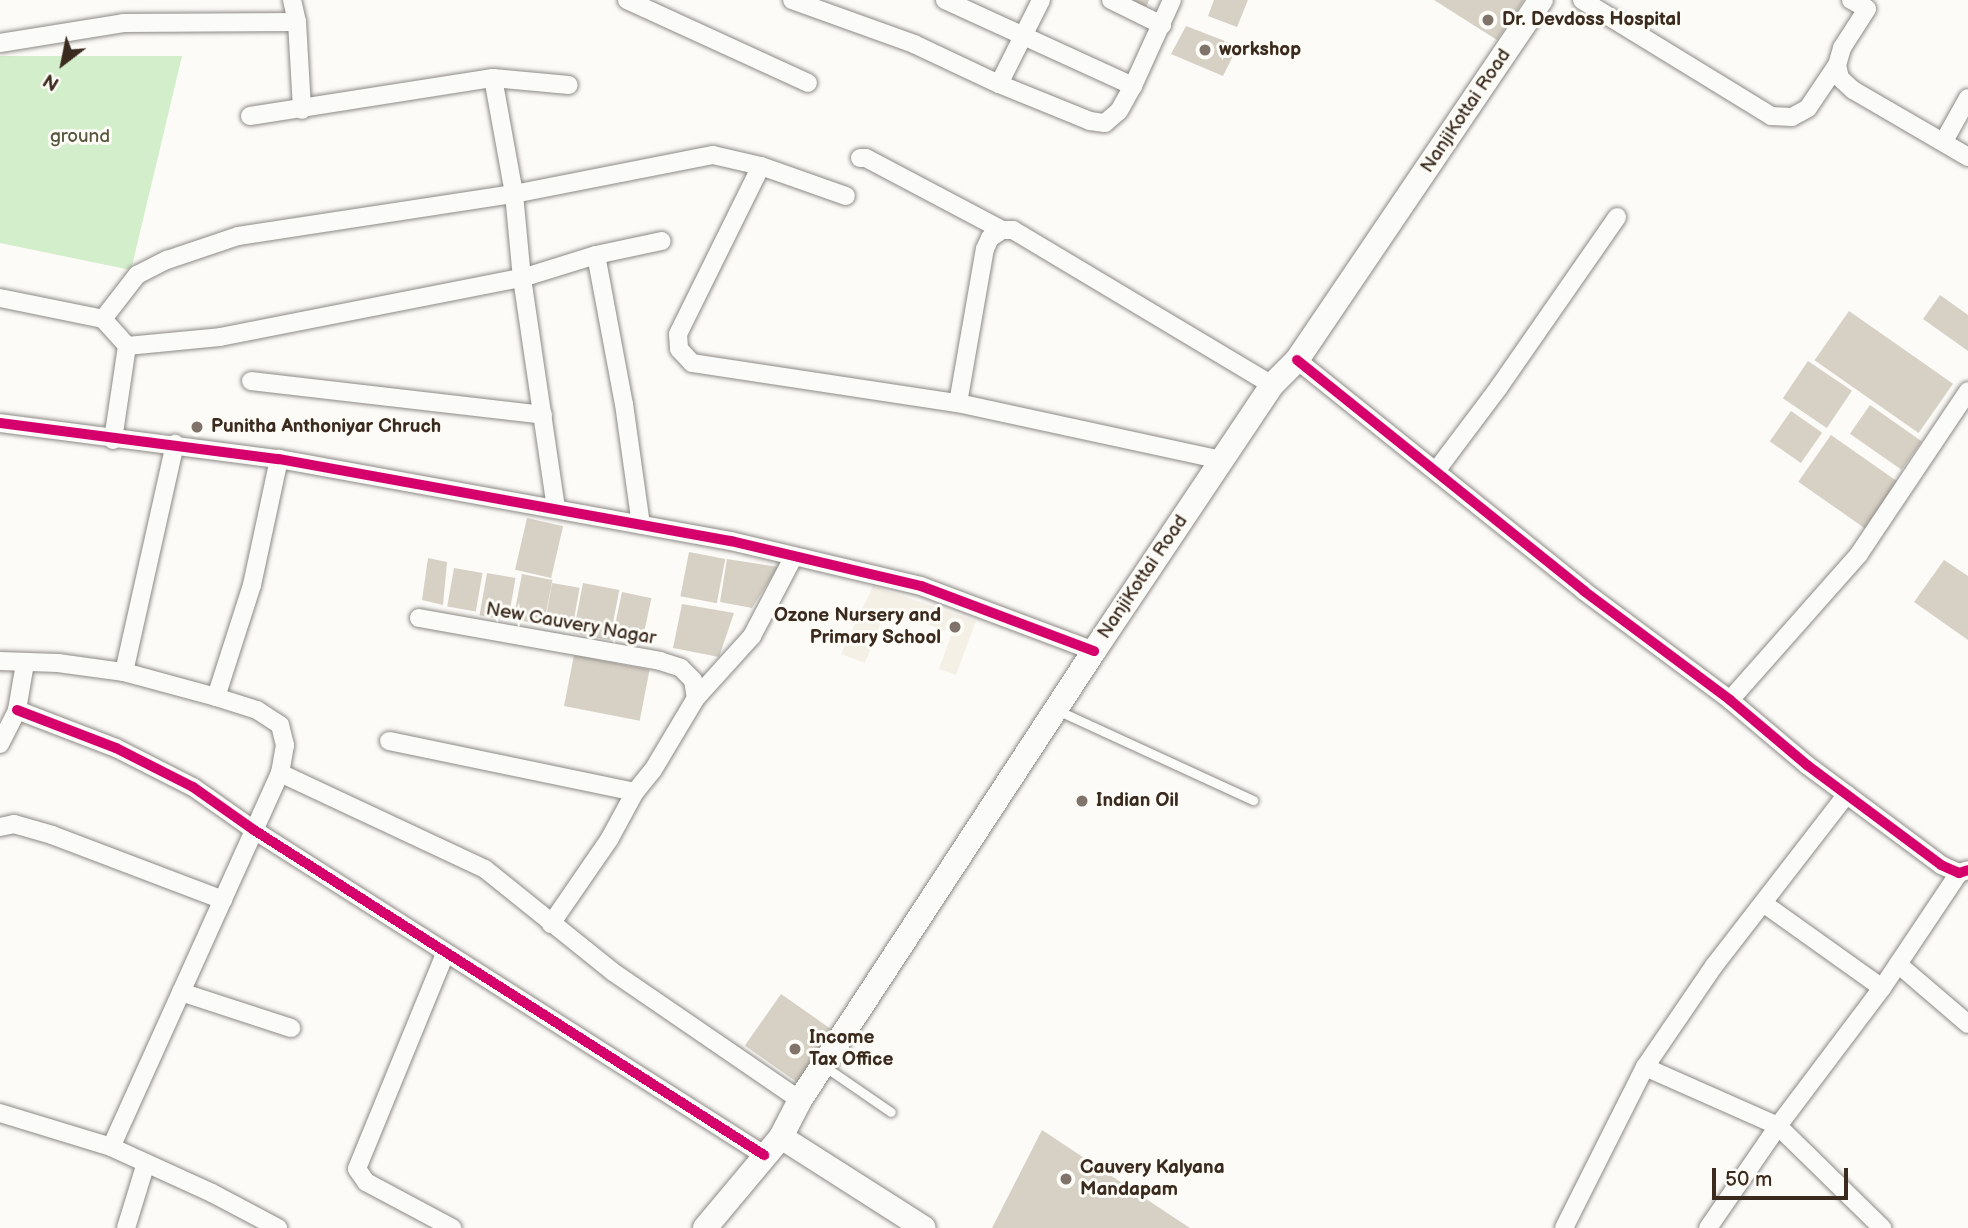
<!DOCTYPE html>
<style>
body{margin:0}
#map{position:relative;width:1968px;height:1228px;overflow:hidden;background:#fcfbf8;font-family:"Balsamiq Sans",sans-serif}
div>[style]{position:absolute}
.built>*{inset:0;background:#f5f0e5}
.green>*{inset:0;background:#d2eeca}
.building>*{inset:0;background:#d6d0c5;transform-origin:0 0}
.roads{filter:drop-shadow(0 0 2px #8d8985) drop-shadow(0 0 2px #8d8985)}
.lane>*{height:9px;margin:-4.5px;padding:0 4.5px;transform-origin:4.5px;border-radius:4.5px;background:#fbfbf9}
.street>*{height:18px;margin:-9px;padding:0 9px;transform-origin:9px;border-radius:9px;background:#fbfbf9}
.secondary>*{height:24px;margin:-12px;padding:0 12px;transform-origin:12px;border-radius:12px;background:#fbfbf9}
.cycleway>*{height:10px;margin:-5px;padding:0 5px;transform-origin:5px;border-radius:5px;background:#d6006c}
.dots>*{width:19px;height:19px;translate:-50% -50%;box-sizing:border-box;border:4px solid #fdfcf7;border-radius:50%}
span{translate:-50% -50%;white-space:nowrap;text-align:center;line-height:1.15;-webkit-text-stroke:6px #fdfcf7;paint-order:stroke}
.poi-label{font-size:19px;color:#3b2a1e;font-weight:700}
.left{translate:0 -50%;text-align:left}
.right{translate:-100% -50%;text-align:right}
.street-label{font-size:19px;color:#3b2a1e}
.park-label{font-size:19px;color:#585840}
.north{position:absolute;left:28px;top:28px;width:70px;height:70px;-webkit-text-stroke:5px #fdfcf7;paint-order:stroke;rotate:212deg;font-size:19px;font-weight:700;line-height:28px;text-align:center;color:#3b2a1e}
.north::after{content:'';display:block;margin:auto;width:24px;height:32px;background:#3b2a1e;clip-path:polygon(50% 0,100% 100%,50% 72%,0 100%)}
.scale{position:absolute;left:1712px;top:1168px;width:136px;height:32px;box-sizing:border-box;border:4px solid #3b2a1e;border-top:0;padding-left:9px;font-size:21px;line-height:24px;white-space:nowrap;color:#3b2a1e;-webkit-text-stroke:5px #fdfcf7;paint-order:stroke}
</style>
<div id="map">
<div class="built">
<i style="clip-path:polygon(873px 586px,976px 621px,956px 675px,939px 669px,952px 633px,886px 609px,865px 663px,841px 654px)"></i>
</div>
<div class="green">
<i style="clip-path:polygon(0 56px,182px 56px,131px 270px,0 243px)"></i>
</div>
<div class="building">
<i style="clip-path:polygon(1129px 0,1149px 0,1144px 13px)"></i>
<i style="clip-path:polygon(1214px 0,1248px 0,1237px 27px,1208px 16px)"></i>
<i style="clip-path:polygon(1434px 0,1524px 0,1497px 40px)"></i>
<i style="clip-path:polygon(1186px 26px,1238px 46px,1223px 76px,1171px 54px)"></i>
<i style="clip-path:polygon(1940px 295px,1968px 315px,1968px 351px,1923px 319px)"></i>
<i style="left:1849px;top:311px;width:127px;height:60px;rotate:35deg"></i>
<i style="left:1808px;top:361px;width:53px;height:45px;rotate:34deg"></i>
<i style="left:1870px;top:405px;width:63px;height:35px;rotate:35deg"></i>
<i style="left:1791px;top:411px;width:38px;height:37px;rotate:35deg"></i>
<i style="left:1831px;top:435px;width:81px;height:57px;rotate:35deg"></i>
<i style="left:527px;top:518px;width:37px;height:53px;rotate:13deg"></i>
<i style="left:689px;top:552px;width:37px;height:45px;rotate:11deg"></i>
<i style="clip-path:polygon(428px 558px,447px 562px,443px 605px,422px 600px)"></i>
<i style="clip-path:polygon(727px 559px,778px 567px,752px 608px,720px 602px)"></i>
<i style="clip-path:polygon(1944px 560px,1968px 576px,1968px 640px,1914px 602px)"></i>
<i style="left:454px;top:568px;width:29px;height:39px;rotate:10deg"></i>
<i style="left:487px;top:573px;width:29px;height:43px;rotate:10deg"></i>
<i style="left:522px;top:574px;width:31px;height:46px;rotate:11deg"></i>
<i style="left:552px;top:583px;width:28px;height:42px;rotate:10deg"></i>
<i style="left:583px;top:583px;width:37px;height:51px;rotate:11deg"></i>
<i style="left:622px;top:592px;width:30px;height:45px;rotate:12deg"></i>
<i style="clip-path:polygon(682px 604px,734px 613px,719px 657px,673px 648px)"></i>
<i style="left:574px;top:655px;width:77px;height:52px;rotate:11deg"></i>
<i style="left:781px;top:994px;width:70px;height:63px;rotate:35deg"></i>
<i style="clip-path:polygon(1042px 1130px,1190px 1228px,992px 1228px)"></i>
</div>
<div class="roads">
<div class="lane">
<i style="left:1057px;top:710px;width:216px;rotate:24.7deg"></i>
<i style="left:824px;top:1066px;width:81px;rotate:34.5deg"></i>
</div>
<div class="street">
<i style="left:292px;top:0;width:23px;rotate:77deg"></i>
<i style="left:297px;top:22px;width:88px;rotate:86.7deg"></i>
<i style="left:627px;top:0;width:199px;rotate:24.6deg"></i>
<i style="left:792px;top:0;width:130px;rotate:19.8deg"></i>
<i style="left:914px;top:44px;width:94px;rotate:25.2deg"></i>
<i style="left:999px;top:84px;width:98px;rotate:22.1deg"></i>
<i style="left:1090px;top:121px;width:15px;rotate:8deg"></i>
<i style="left:1105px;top:123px;width:18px;rotate:-41deg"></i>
<i style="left:1119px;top:111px;width:29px;rotate:-61deg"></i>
<i style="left:1133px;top:86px;width:94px;rotate:-65.6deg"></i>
<i style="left:945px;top:0;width:207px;rotate:24.6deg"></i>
<i style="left:1111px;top:0;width:57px;rotate:26.1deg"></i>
<i style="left:1582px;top:0;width:222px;rotate:31.5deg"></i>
<i style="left:1771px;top:116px;width:21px;rotate:3deg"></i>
<i style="left:1792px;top:117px;width:18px;rotate:-29deg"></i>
<i style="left:1808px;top:108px;width:52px;rotate:-56deg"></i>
<i style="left:1851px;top:0;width:18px;rotate:29deg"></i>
<i style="left:1867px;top:9px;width:46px;rotate:122.7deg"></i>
<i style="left:1842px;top:48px;width:18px;rotate:106deg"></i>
<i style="left:1837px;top:65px;width:13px;rotate:77deg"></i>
<i style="left:1840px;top:78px;width:18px;rotate:43deg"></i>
<i style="left:1853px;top:90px;width:133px;rotate:30.2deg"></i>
<i style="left:0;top:43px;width:125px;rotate:-9.2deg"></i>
<i style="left:123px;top:23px;width:174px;rotate:-0.3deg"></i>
<i style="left:493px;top:78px;width:118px;rotate:79.7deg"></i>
<i style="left:514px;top:194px;width:84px;rotate:84.6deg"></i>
<i style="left:522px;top:278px;width:233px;rotate:81.6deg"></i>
<i style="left:999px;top:84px;width:94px;rotate:-63.4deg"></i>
<i style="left:250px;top:116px;width:246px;rotate:-8.9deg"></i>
<i style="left:493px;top:78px;width:76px;rotate:5.3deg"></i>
<i style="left:1944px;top:141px;width:49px;rotate:-60.8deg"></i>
<i style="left:860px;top:158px;width:6px"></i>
<i style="left:866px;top:158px;width:154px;rotate:27.9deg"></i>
<i style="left:761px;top:166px;width:187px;rotate:116.3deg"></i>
<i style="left:678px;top:334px;width:15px;rotate:86deg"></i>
<i style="left:679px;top:349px;width:19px;rotate:47deg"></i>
<i style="left:692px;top:363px;width:269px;rotate:8.6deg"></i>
<i style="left:958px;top:403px;width:270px;rotate:12.2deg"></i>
<i style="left:596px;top:255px;width:152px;rotate:79.4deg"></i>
<i style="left:624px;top:404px;width:122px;rotate:82deg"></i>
<i style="left:0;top:298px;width:105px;rotate:11.5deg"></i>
<i style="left:103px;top:319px;width:36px;rotate:48deg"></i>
<i style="left:127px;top:346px;width:95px;rotate:98.5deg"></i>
<i style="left:103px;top:319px;width:56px;rotate:-52.3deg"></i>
<i style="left:137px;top:275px;width:34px;rotate:-27deg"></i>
<i style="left:167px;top:260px;width:75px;rotate:-18.7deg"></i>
<i style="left:238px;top:236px;width:279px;rotate:-8.7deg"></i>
<i style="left:514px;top:194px;width:203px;rotate:-11.1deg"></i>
<i style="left:713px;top:155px;width:49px;rotate:12.9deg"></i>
<i style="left:761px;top:166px;width:90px;rotate:19.4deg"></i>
<i style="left:127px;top:346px;width:93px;rotate:-5.5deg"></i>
<i style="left:220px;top:337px;width:308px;rotate:-11.1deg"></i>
<i style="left:522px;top:278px;width:77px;rotate:-17.3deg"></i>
<i style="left:596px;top:255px;width:67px;rotate:-12deg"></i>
<i style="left:1297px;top:360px;width:368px;rotate:38.8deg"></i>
<i style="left:1584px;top:591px;width:182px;rotate:36.7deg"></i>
<i style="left:1730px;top:700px;width:101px;rotate:40.2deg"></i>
<i style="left:1807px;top:765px;width:167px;rotate:36.7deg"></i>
<i style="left:1941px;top:865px;width:20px;rotate:24deg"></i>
<i style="left:1959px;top:873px;width:9px;rotate:-18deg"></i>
<i style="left:251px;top:381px;width:294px;rotate:6.6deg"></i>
<i style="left:958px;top:403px;width:156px;rotate:-80.1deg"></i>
<i style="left:985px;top:249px;width:12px;rotate:-66deg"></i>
<i style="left:990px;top:238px;width:14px;rotate:-34deg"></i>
<i style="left:1002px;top:230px;width:11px"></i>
<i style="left:1013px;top:230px;width:302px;rotate:30.9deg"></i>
<i style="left:0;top:423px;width:281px;rotate:7.4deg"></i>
<i style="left:279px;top:459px;width:459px;rotate:10.3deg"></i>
<i style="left:731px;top:541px;width:195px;rotate:13.3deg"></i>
<i style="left:921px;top:586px;width:185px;rotate:20.6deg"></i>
<i style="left:1436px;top:471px;width:105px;rotate:-53.1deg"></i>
<i style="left:1499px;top:387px;width:207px;rotate:-55.2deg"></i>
<i style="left:419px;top:618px;width:245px;rotate:10.1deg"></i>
<i style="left:660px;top:661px;width:22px;rotate:18deg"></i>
<i style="left:681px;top:668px;width:17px;rotate:45deg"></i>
<i style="left:693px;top:680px;width:18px;rotate:81deg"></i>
<i style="left:0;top:661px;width:58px;rotate:2deg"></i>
<i style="left:58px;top:663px;width:67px;rotate:7.8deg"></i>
<i style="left:124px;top:672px;width:95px;rotate:15.2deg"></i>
<i style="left:216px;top:697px;width:43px;rotate:17.6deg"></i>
<i style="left:257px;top:710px;width:27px;rotate:33deg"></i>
<i style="left:280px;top:725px;width:21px;rotate:76deg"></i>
<i style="left:285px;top:745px;width:28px;rotate:100deg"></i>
<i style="left:280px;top:773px;width:410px;rotate:114.3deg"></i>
<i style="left:124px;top:672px;width:234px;rotate:-77.4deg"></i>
<i style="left:216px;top:697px;width:118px;rotate:-72.2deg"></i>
<i style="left:252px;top:585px;width:129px;rotate:-77.9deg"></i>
<i style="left:1730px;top:700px;width:195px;rotate:-48.5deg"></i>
<i style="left:1859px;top:554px;width:196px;rotate:-56.2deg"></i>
<i style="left:17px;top:710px;width:106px;rotate:21deg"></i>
<i style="left:116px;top:748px;width:86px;rotate:26.9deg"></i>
<i style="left:193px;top:787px;width:75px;rotate:35.2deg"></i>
<i style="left:254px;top:830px;width:605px;rotate:32.51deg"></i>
<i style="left:389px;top:741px;width:251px;rotate:11.7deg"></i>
<i style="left:0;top:744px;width:38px;rotate:-63deg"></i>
<i style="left:17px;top:710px;width:48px;rotate:-80.3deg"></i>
<i style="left:280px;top:773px;width:226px;rotate:25.1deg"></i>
<i style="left:485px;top:869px;width:164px;rotate:38.8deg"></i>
<i style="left:613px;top:972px;width:227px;rotate:34.4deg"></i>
<i style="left:0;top:827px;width:14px;rotate:-12deg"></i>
<i style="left:14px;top:824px;width:40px;rotate:16deg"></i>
<i style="left:52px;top:835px;width:183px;rotate:20.8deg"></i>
<i style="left:1763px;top:903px;width:146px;rotate:35.5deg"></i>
<i style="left:551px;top:924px;width:104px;rotate:-55.5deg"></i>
<i style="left:610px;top:838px;width:52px;rotate:-61.5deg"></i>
<i style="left:635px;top:792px;width:28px;rotate:-51deg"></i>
<i style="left:653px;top:770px;width:84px;rotate:-59.2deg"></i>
<i style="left:696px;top:698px;width:84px;rotate:-47.9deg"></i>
<i style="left:752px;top:636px;width:90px;rotate:-62.3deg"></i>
<i style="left:445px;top:954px;width:232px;rotate:112.3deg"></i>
<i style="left:357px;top:1169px;width:16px;rotate:55deg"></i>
<i style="left:366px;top:1182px;width:98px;rotate:28.1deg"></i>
<i style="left:1898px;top:964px;width:92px;rotate:40.6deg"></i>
<i style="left:181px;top:992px;width:116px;rotate:18.1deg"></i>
<i style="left:1645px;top:1067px;width:145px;rotate:23.9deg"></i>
<i style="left:1778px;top:1126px;width:146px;rotate:44.4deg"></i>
<i style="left:0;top:1113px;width:116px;rotate:17deg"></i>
<i style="left:111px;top:1147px;width:111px;rotate:24.5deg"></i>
<i style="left:212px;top:1193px;width:75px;rotate:27.9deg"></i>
<i style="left:126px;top:1228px;width:68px;rotate:-72.9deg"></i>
<i style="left:1564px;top:1228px;width:180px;rotate:-63.3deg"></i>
<i style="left:1645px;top:1067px;width:122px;rotate:-55.7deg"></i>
<i style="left:1714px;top:966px;width:217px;rotate:-52.3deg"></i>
<i style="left:1708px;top:1228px;width:124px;rotate:-55.5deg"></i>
<i style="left:1778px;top:1126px;width:173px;rotate:-53deg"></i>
<i style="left:1882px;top:988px;width:138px;rotate:-56.2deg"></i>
</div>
<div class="secondary">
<i style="left:781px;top:1137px;width:169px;rotate:32.5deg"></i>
<i style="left:705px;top:1228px;width:119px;rotate:-50.1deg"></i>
<i style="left:781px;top:1137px;width:42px;rotate:-62.8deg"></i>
<i style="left:800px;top:1100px;width:537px;rotate:-56.78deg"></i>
<i style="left:1094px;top:651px;width:320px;rotate:-56.2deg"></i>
<i style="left:1272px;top:385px;width:35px;rotate:-45deg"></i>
<i style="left:1297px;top:360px;width:435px;rotate:-55.9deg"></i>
</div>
</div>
<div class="cycleway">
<i style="left:1297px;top:360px;width:368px;rotate:38.8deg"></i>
<i style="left:1584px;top:591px;width:182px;rotate:36.7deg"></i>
<i style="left:1730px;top:700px;width:101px;rotate:40.2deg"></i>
<i style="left:1807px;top:765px;width:167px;rotate:36.7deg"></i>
<i style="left:1941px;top:865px;width:20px;rotate:24deg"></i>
<i style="left:1959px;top:873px;width:9px;rotate:-18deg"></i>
<i style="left:0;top:423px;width:281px;rotate:7.4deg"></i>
<i style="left:279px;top:459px;width:459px;rotate:10.3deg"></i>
<i style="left:731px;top:541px;width:195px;rotate:13.3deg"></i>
<i style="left:921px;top:586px;width:185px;rotate:20.6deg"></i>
<i style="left:17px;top:710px;width:106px;rotate:21deg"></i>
<i style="left:116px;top:748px;width:86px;rotate:26.9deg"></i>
<i style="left:193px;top:787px;width:75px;rotate:35.2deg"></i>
<i style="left:254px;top:830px;width:605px;rotate:32.51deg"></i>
</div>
<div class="dots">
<i style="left:1488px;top:20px;background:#7f736a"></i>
<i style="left:1205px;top:50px;background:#7f736a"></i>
<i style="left:197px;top:427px;background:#7f736a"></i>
<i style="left:955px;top:627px;background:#7f736a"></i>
<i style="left:1082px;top:801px;background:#7f736a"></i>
<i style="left:795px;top:1049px;background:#7f736a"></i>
<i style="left:1066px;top:1179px;background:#7f736a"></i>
</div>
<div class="poi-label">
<span class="left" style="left:1502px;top:20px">Dr. Devdoss Hospital</span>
<span class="left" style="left:1219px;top:50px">workshop</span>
<span class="left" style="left:211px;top:427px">Punitha Anthoniyar Chruch</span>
<span class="right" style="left:941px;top:627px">Ozone Nursery and<br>Primary School</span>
<span class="left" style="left:1096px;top:801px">Indian Oil</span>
<span class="left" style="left:809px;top:1049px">Income<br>Tax Office</span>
<span class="left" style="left:1080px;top:1179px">Cauvery Kalyana<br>Mandapam</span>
</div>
<div class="street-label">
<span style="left:1466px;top:111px;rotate:-56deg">NanjiKottai Road</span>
<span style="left:1143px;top:577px;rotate:-56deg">NanjiKottai Road</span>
<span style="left:571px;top:624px;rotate:10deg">New Cauvery Nagar</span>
</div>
<div class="park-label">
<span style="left:80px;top:137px">ground</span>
</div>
<div class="north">N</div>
<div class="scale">50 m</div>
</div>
